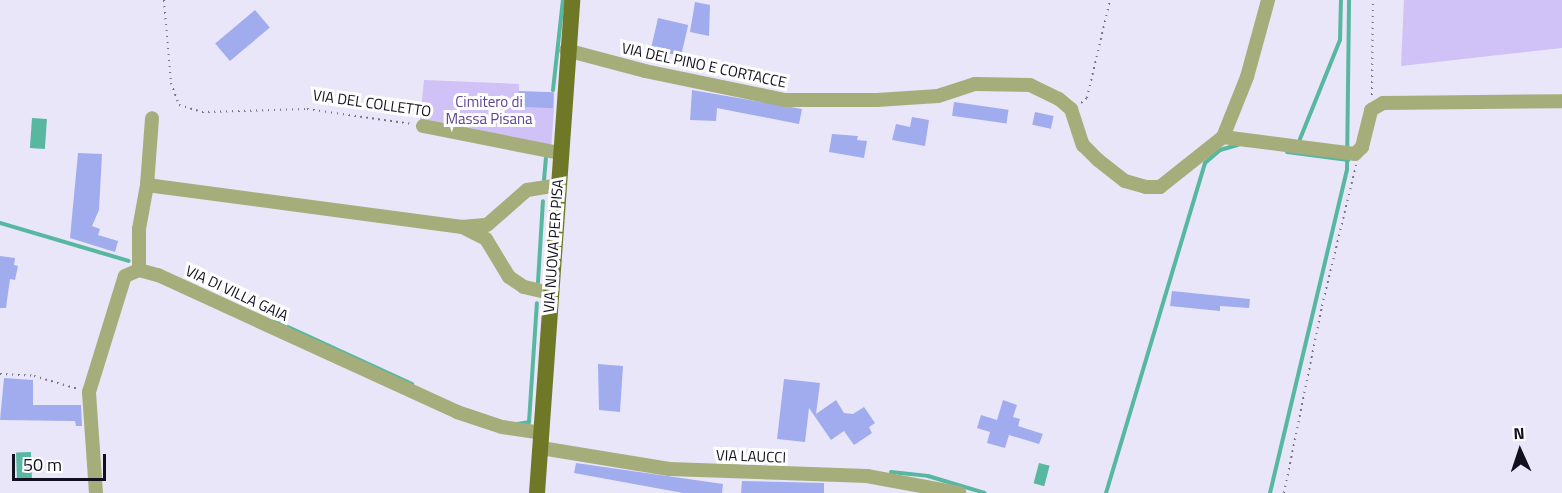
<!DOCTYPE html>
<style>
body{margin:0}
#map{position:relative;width:1562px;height:493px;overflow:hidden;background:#eae6f9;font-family:"Titillium Web",sans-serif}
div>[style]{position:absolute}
.green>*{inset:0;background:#d0c2f7}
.water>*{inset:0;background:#58b7a1;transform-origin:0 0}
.stream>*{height:4px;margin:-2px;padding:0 2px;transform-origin:2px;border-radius:2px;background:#58b7a1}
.building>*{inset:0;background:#a0acee;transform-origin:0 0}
.path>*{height:2px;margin-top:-1px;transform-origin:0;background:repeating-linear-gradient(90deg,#777384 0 1.5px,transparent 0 6px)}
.minor>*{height:14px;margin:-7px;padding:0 7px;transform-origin:7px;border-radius:7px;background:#a5ae7b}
.major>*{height:16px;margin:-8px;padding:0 8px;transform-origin:8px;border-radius:8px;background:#6e7826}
span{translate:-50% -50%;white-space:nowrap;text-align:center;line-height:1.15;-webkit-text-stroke:6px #fff;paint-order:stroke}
.street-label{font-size:15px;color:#130f1e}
.park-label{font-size:15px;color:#5e4493}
.north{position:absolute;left:1490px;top:421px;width:60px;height:60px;-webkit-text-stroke:4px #fff;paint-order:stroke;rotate:357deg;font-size:16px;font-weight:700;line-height:24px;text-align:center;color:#130f1e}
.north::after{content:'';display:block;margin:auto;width:21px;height:27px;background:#130f1e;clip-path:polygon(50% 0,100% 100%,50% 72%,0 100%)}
.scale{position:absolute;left:12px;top:454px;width:94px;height:27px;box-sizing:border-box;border:3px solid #130f1e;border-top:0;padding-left:8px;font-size:18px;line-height:21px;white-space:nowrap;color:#130f1e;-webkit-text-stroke:4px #fff;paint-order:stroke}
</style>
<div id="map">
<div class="green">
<i style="clip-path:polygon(1404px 0,1562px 0,1562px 48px,1401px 66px)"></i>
<i style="clip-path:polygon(424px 80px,519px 84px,519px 107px,554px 108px,551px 151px,420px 120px)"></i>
</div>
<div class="water">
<i style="left:32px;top:118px;width:15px;height:30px;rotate:4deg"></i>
<i style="left:31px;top:452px;width:27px;height:15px;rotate:88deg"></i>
<i style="left:1039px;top:463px;width:11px;height:21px;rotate:15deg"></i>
</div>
<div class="stream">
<i style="left:553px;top:90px;width:91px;rotate:-83.7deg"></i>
<i style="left:1300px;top:139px;width:107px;rotate:-68deg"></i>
<i style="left:1340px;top:40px;width:40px;rotate:-88.6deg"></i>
<i style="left:1287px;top:152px;width:62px;rotate:7.5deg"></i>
<i style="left:544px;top:180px;width:22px;rotate:-85deg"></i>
<i style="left:0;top:223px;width:134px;rotate:16.4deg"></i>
<i style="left:538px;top:282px;width:81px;rotate:-86.5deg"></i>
<i style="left:275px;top:321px;width:151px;rotate:24.7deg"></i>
<i style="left:517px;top:424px;width:12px;rotate:-9deg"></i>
<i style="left:529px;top:422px;width:119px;rotate:-86.2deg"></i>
<i style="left:891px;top:472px;width:37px;rotate:6deg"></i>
<i style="left:928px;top:476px;width:59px;rotate:16.6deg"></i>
<i style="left:1106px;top:493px;width:345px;rotate:-73.3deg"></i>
<i style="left:1205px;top:163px;width:20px;rotate:-41deg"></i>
<i style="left:1220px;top:150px;width:19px;rotate:-16deg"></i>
<i style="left:1270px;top:493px;width:333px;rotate:-76.6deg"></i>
<i style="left:1347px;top:169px;width:169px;rotate:-89.3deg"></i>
</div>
<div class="building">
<i style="clip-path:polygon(695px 2px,710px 5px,709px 36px,690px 32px)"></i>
<i style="left:255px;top:10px;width:23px;height:52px;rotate:50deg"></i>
<i style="left:658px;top:18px;width:31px;height:32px;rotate:13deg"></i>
<i style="clip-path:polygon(692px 90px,802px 109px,799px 124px,717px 108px,716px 121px,690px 120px)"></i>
<i style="left:519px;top:91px;width:35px;height:16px;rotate:2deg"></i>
<i style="left:954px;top:102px;width:55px;height:14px;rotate:8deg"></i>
<i style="left:1035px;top:112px;width:19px;height:13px;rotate:12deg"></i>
<i style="clip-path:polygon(912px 117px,929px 120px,925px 146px,892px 140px,896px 124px,910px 127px)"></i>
<i style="clip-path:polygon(832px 134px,858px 136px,857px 140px,867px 141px,864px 158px,829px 152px)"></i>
<i style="clip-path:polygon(78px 153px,102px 154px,99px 210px,92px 226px,100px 229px,98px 235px,118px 241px,115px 252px,70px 238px)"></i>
<i style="clip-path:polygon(0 256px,15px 258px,14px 265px,18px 266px,15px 280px,10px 279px,6px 308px,0 308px)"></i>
<i style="clip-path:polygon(1172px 291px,1250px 299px,1249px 308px,1220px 306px,1220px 311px,1170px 306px)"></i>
<i style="clip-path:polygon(598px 364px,623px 366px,620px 412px,599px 410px)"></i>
<i style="clip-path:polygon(4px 378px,33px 380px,33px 405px,81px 405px,82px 426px,76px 426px,75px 421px,0 420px)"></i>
<i style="clip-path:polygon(784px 379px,820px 383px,816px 414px,836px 400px,844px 413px,853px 414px,864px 407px,875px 423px,869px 427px,872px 433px,854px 445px,844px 431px,831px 440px,809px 408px,805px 442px,777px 439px)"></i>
<i style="clip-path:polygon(1003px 400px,1017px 405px,1013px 417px,1020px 419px,1018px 426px,1043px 434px,1039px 444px,1009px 435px,1005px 448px,987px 443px,990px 432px,977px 428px,981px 415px,997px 420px)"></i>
<i style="clip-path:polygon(576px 463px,723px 484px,722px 493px,683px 493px,574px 473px)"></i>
<i style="clip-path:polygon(742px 481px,824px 483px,824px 493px,741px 493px)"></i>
</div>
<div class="path">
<i style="left:164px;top:0;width:83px;rotate:85.2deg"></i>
<i style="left:171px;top:83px;width:23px;rotate:70deg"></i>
<i style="left:179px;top:105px;width:24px;rotate:17deg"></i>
<i style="left:202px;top:112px;width:105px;rotate:-1.6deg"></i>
<i style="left:307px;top:109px;width:106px;rotate:8.1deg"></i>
<i style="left:1372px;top:95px;width:95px;rotate:-89.4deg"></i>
<i style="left:1081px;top:103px;width:8px;rotate:-40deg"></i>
<i style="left:1087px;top:98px;width:101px;rotate:-76.8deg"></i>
<i style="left:0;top:374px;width:34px;rotate:3deg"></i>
<i style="left:34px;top:376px;width:46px;rotate:16.5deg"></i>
<i style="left:1284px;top:493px;width:191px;rotate:-78.5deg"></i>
<i style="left:1322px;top:306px;width:145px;rotate:-76.4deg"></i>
</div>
<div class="minor">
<i style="left:566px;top:50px;width:82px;rotate:14.9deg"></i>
<i style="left:645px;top:71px;width:143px;rotate:11.7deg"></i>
<i style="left:785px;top:100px;width:92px"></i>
<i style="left:877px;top:100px;width:61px;rotate:-3.8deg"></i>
<i style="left:938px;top:96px;width:39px;rotate:-18deg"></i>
<i style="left:975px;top:84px;width:55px;rotate:1deg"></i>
<i style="left:1030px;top:85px;width:32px;rotate:26deg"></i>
<i style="left:1059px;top:99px;width:16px;rotate:40deg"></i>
<i style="left:1071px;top:109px;width:38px;rotate:72deg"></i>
<i style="left:1083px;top:145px;width:21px;rotate:45deg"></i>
<i style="left:1098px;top:160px;width:34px;rotate:38deg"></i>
<i style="left:1125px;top:181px;width:22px;rotate:16deg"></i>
<i style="left:1146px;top:187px;width:14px"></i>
<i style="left:1160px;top:187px;width:80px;rotate:-38.4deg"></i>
<i style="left:1223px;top:137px;width:133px;rotate:7.3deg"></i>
<i style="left:1355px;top:154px;width:10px;rotate:-45deg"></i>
<i style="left:1362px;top:147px;width:38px;rotate:-76deg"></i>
<i style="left:1371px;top:110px;width:14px;rotate:-30deg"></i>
<i style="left:1383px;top:103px;width:179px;rotate:-0.6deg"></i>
<i style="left:423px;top:126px;width:139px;rotate:11.2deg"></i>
<i style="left:1223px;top:137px;width:65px;rotate:-68.2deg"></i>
<i style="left:1247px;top:77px;width:80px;rotate:-74.7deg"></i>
<i style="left:147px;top:185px;width:318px;rotate:7.6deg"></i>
<i style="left:139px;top:270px;width:41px;rotate:-90deg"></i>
<i style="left:139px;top:229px;width:45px;rotate:-79.7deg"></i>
<i style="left:147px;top:185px;width:67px;rotate:-85.7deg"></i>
<i style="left:550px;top:293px;width:27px;rotate:-167deg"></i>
<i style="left:524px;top:287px;width:18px;rotate:-146deg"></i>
<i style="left:509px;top:277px;width:44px;rotate:-121.2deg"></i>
<i style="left:486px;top:239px;width:27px;rotate:-153deg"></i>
<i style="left:462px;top:227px;width:25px;rotate:-5deg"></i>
<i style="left:487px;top:225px;width:53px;rotate:-41.2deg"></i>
<i style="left:527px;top:190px;width:30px;rotate:-9deg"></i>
<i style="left:541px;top:448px;width:130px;rotate:9.3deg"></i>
<i style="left:669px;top:469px;width:198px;rotate:2deg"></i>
<i style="left:867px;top:476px;width:94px;rotate:10.5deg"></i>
<i style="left:96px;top:493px;width:101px;rotate:-94deg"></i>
<i style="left:89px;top:392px;width:121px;rotate:-72.8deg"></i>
<i style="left:125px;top:276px;width:15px;rotate:-23deg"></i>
<i style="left:139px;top:270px;width:20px;rotate:15deg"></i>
<i style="left:158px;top:275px;width:329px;rotate:24.6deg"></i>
<i style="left:457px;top:412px;width:47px;rotate:18.4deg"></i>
<i style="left:502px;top:427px;width:40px;rotate:8.5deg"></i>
</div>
<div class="major">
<i style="left:537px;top:493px;width:494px;rotate:-85.9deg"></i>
</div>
<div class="street-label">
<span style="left:704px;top:65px;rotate:12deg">VIA DEL PINO E CORTACCE</span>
<span style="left:372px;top:103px;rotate:8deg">VIA DEL COLLETTO</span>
<span style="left:553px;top:246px;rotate:-86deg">VIA NUOVA PER PISA</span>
<span style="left:237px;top:293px;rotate:25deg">VIA DI VILLA GAIA</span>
<span style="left:751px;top:456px;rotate:2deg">VIA LAUCCI</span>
</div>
<div class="park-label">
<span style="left:489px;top:110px">Cimitero di<br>Massa Pisana</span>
</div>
<div class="north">N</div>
<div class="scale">50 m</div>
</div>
